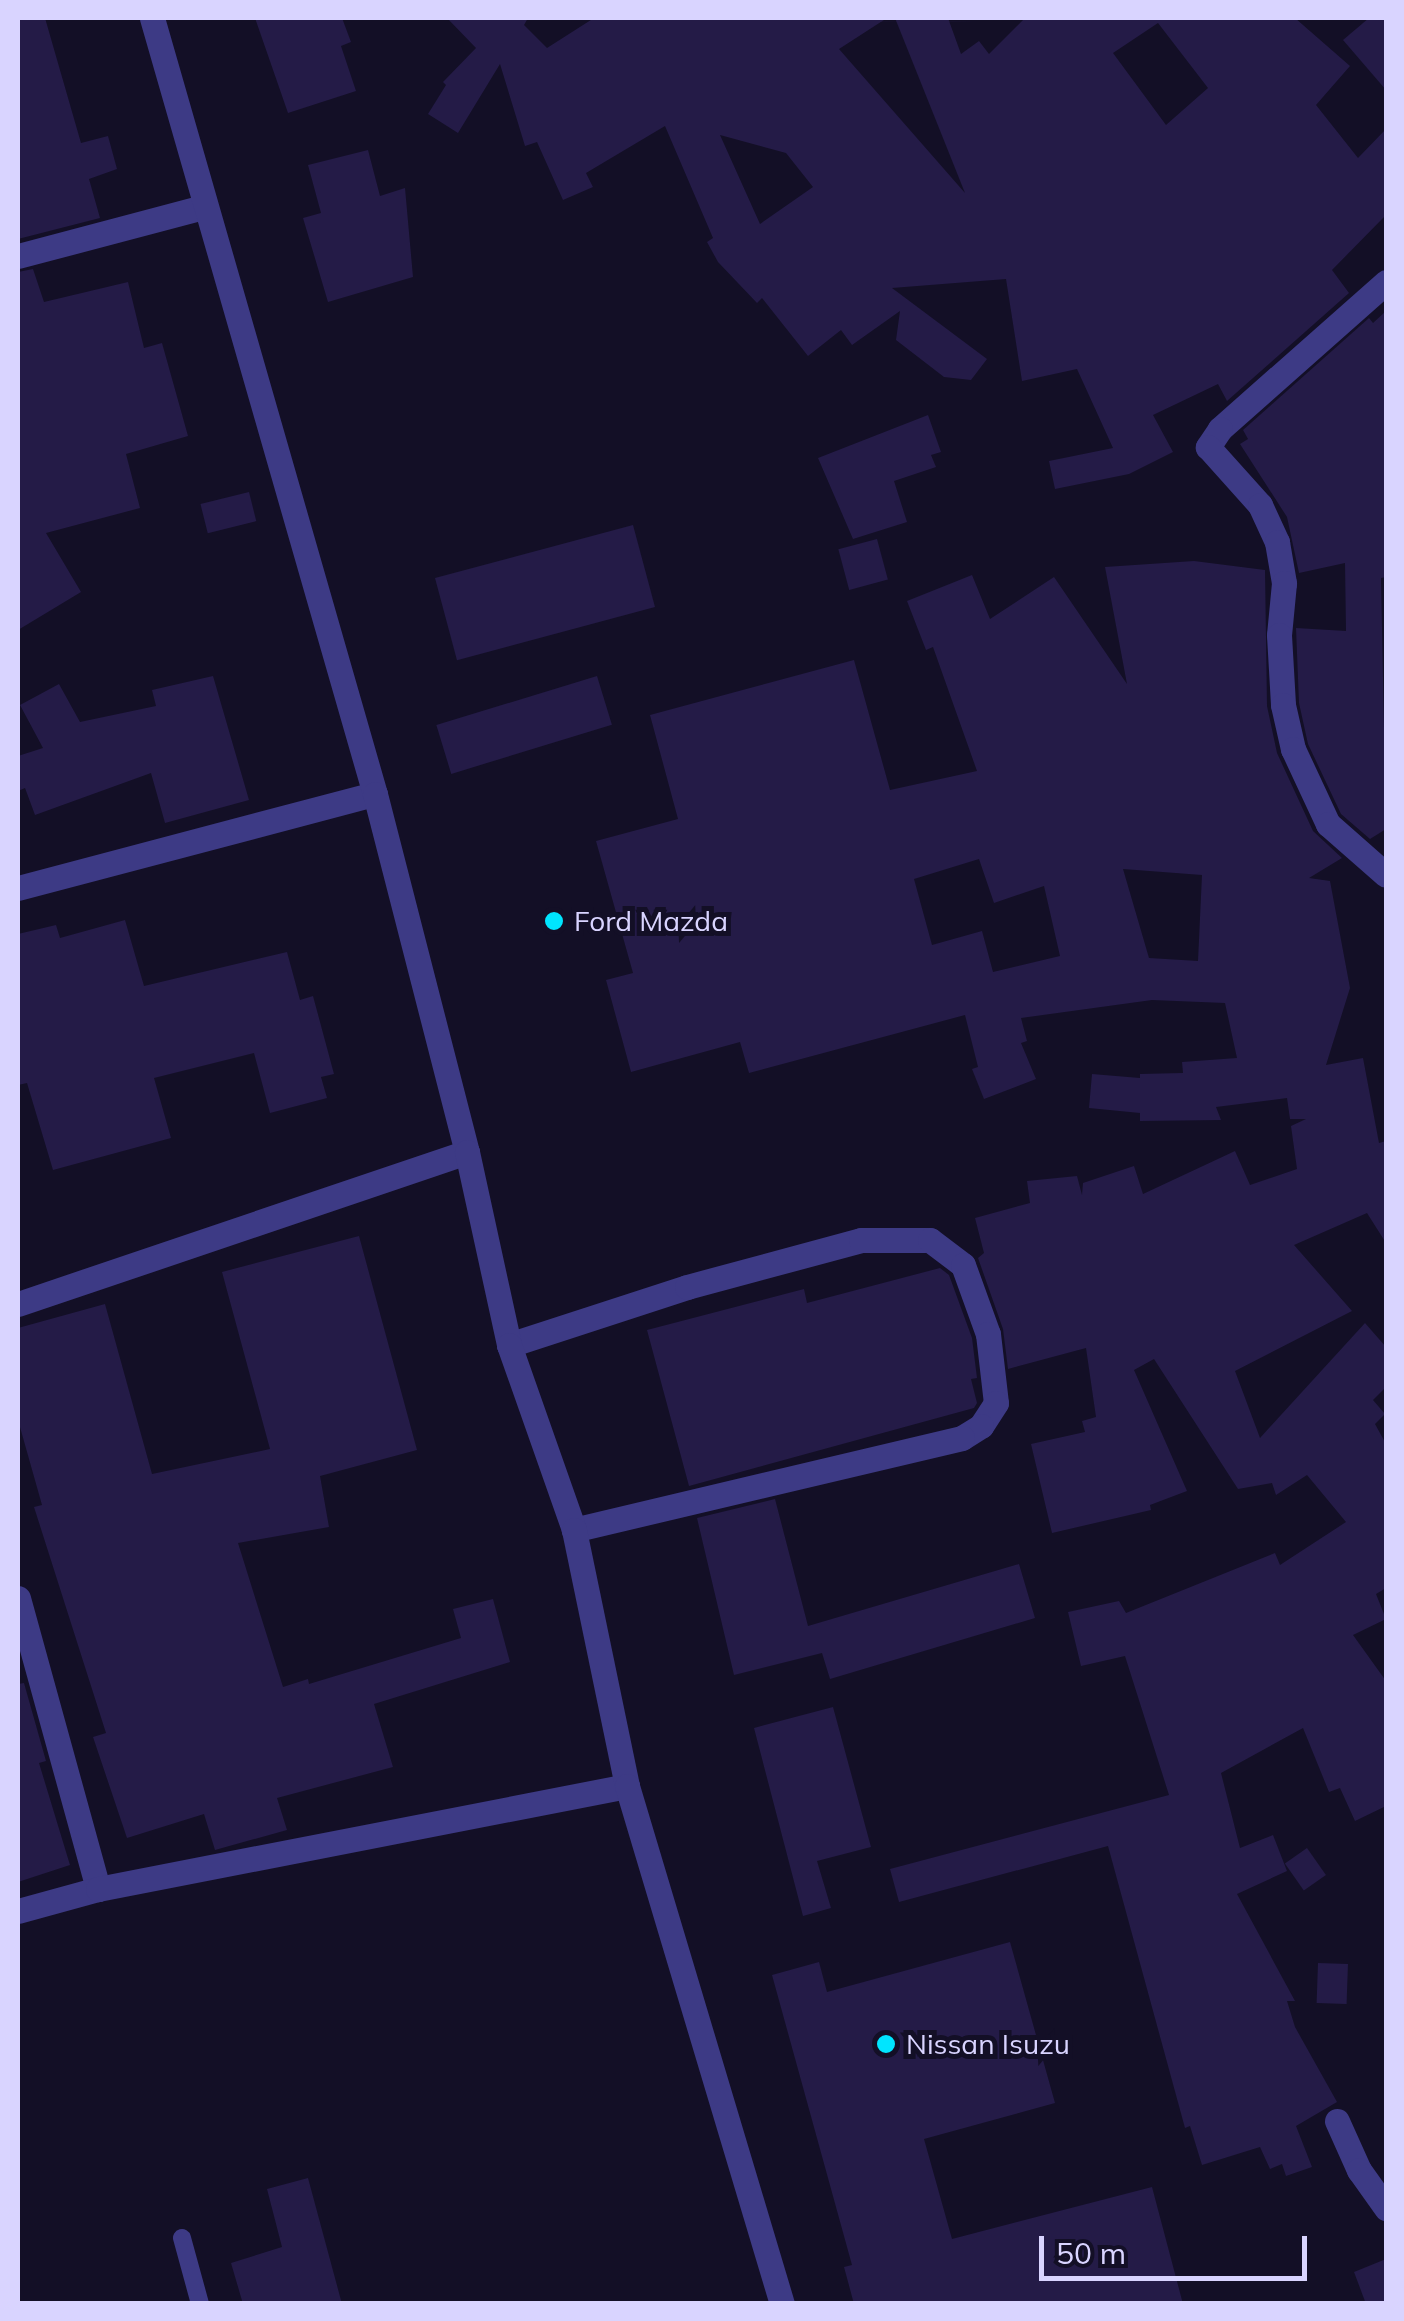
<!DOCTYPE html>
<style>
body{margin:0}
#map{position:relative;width:1404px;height:2321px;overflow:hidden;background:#130f26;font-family:Mulish,sans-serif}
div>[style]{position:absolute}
.building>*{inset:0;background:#241b47;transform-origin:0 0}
.service>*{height:18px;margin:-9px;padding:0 9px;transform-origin:9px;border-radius:9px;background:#3d3a85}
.minor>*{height:25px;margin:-12.5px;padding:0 12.5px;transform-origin:12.5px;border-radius:12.5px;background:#3d3a85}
.tertiary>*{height:25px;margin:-12.5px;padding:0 12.5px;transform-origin:12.5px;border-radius:12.5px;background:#3d3a85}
.dots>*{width:28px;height:28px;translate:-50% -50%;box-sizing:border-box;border:5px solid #130f26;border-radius:50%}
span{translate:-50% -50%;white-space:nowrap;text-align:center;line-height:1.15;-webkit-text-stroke:10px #130f26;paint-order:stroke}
.poi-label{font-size:28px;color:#d9d4ff}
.left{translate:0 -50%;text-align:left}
.frame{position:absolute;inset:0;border:20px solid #d9d4ff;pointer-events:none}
.scale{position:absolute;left:1039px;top:2236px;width:268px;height:45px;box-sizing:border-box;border:5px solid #d9d4ff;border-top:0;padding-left:12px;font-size:30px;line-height:35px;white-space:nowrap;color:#d9d4ff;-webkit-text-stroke:8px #130f26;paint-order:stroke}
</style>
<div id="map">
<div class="building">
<i style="clip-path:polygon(18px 18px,45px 18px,81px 143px,108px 136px,117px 169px,89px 179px,100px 218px,18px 239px)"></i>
<i style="clip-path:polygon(255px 18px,342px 18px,351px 42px,341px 46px,356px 91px,288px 113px)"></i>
<i style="clip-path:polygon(evenodd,447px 18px,528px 18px,524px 25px,547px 48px,594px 18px,887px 18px,839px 49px,965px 193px,895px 18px,948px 18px,961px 54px,979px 41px,989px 54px,1025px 18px,1295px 18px,1350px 66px,1316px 105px,1358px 158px,1386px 129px,1386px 215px,1332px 270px,1349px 293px,1227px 401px,1218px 384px,1153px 415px,1173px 452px,1129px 474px,1055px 489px,1049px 461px,1113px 448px,1077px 369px,1022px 381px,1006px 279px,892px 288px,987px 359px,971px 380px,944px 377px,896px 340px,900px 311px,852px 345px,841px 330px,808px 356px,762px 298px,757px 303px,718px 262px,707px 242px,713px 238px,665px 126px,586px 173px,593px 187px,563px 200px,537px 142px,525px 146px,500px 64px,458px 133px,428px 114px,446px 85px,443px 82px,476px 48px,447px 18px,1158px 23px,1208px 88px,1166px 125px,1113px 53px,1158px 23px,447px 18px,720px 135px,786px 153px,813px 187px,760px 224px,720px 135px)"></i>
<i style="clip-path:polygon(1369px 18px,1386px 18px,1386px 90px,1343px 40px)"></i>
<i style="clip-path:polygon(368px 150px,380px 196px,405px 188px,413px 277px,328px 302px,303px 218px,321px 213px,308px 165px)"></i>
<i style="clip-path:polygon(33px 269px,44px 302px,128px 282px,144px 348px,162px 343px,188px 436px,126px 454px,140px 508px,46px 533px,81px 592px,18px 630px,18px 272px)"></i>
<i style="clip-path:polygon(1386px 311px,1386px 577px,1381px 578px,1386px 829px,1370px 839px,1341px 814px,1308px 744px,1299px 703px,1296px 628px,1346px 631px,1345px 563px,1299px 573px,1287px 517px,1240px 444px,1248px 439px,1243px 430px,1369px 318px,1373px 323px)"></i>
<i style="clip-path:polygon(928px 415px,941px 452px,931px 455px,936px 467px,894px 481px,907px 522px,853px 539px,818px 458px)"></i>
<i style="left:249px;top:492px;width:30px;height:50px;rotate:76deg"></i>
<i style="left:633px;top:525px;width:85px;height:205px;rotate:75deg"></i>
<i style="left:877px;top:539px;width:42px;height:40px;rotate:75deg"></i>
<i style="clip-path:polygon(evenodd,1194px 561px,1265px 570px,1267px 706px,1277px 753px,1313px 831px,1342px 858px,1309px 878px,1330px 881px,1350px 988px,1326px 1065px,1363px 1058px,1379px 1143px,1386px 1141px,1386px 1243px,1367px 1213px,1294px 1245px,1352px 1311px,1235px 1371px,1260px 1438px,1365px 1323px,1386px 1347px,1386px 1387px,1373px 1400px,1385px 1414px,1375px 1424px,1386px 1444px,1386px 1588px,1376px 1594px,1386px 1619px,1353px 1635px,1386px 1681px,1386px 1806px,1355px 1821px,1340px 1788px,1329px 1792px,1303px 1728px,1221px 1773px,1240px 1848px,1273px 1835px,1287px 1871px,1237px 1894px,1295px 2001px,1287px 2001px,1295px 2027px,1337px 2102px,1296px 2126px,1312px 2167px,1286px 2176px,1282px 2164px,1270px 2169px,1260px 2147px,1202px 2165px,1190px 2126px,1185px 2128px,1108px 1846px,899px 1902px,890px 1869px,1169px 1795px,1125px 1656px,1081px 1666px,1068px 1612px,1119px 1601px,1126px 1613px,1275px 1553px,1280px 1565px,1346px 1522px,1307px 1475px,1276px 1495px,1272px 1483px,1238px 1489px,1154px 1359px,1134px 1370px,1187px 1491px,1150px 1505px,1151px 1510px,1052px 1533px,1031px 1444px,1085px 1432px,1082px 1421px,1096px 1417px,1086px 1348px,1008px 1369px,1003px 1329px,978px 1258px,984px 1253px,975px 1218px,1030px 1203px,1027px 1181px,1077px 1176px,1082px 1195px,1083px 1183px,1134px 1166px,1143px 1194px,1235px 1151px,1250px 1185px,1297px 1169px,1291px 1126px,1306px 1119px,1290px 1119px,1287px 1098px,1216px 1107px,1221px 1120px,1140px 1121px,1140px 1113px,1089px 1108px,1092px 1074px,1140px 1078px,1140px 1074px,1183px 1073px,1182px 1062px,1237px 1058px,1225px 1003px,1152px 1000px,1021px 1018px,1027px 1041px,1021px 1043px,1036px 1079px,984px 1099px,972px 1069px,978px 1067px,965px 1015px,749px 1073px,740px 1042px,631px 1072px,606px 980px,633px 973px,596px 841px,678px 819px,650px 715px,854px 660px,890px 790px,977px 771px,933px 647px,926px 650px,907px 601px,972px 575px,990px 619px,1054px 577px,1127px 684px,1105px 567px,1194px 561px,979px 859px,994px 903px,1044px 886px,1060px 956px,993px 972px,982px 931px,932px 945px,914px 879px,979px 859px,1194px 561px,1123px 869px,1202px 875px,1198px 961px,1149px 958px,1123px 869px)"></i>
<i style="clip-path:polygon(213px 676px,249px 800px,165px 823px,151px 773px,35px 815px,25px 788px,18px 791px,18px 756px,43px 748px,20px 705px,59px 684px,80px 722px,156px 706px,152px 690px)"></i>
<i style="left:597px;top:676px;width:51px;height:168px;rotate:73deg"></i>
<i style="clip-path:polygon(125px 920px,144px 986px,287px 952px,300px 1000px,313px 996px,334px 1074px,321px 1077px,327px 1098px,270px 1113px,254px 1053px,154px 1078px,171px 1138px,53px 1170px,27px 1083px,18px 1085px,18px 934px,56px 925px,60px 938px)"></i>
<i style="clip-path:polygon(359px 1236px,417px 1450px,320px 1476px,329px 1527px,238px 1543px,283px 1687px,308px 1679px,309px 1684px,461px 1638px,453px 1609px,493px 1599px,510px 1662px,374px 1704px,393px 1767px,277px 1798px,287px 1830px,215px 1850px,204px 1814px,127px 1838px,93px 1737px,106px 1733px,34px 1507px,42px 1505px,18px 1420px,18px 1328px,105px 1304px,152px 1474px,270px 1449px,222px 1272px)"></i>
<i style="clip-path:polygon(940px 1268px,949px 1275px,972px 1338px,977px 1378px,971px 1379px,977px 1403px,974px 1408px,689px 1486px,647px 1330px,804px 1289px,807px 1303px)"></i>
<i style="clip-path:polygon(775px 1499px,808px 1626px,1019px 1564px,1035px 1618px,830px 1679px,822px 1653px,734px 1675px,697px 1518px)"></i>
<i style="clip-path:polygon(24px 1683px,46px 1761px,39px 1763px,70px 1865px,18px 1882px,18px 1684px)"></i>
<i style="clip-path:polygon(833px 1707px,871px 1847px,817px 1861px,831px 1908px,803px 1916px,754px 1728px)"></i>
<i style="left:1307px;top:1848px;width:33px;height:27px;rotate:55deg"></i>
<i style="clip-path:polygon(1010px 1942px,1055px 2103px,924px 2139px,952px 2239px,1152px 2187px,1183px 2304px,854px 2304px,844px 2267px,852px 2265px,772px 1975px,819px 1962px,827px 1992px)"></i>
<i style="left:1318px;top:1963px;width:30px;height:40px;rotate:2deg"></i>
<i style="clip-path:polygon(308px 2178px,342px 2304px,243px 2304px,231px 2263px,282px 2247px,267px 2189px)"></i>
<i style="clip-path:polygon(1386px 2259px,1386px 2304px,1366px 2304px,1354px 2272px)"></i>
</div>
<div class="service">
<i style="left:182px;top:2238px;width:68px;rotate:74.7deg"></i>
</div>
<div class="minor">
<i style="left:18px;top:256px;width:192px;rotate:-14.8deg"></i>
<i style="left:1386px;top:282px;width:222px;rotate:138.5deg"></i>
<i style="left:1220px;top:429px;width:22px;rotate:124deg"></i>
<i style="left:1208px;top:447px;width:78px;rotate:48.1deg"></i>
<i style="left:1260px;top:505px;width:41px;rotate:65.3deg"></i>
<i style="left:1277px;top:542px;width:42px;rotate:80.3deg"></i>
<i style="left:1284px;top:583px;width:52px;rotate:95.5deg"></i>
<i style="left:1279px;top:635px;width:70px;rotate:86.7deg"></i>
<i style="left:1283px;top:705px;width:45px;rotate:77.2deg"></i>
<i style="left:1293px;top:749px;width:83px;rotate:65deg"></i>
<i style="left:1328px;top:824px;width:77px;rotate:41.3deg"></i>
<i style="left:18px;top:888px;width:369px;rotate:-14.8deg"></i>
<i style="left:18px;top:1304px;width:474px;rotate:-18.7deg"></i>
<i style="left:509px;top:1345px;width:187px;rotate:-18deg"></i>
<i style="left:687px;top:1287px;width:180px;rotate:-15.1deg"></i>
<i style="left:861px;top:1240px;width:69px"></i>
<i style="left:930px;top:1240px;width:41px;rotate:37.1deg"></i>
<i style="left:963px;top:1265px;width:73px;rotate:70.1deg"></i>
<i style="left:988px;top:1334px;width:69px;rotate:83.4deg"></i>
<i style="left:996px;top:1403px;width:27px;rotate:123deg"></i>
<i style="left:981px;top:1426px;width:22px;rotate:148deg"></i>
<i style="left:962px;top:1438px;width:399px;rotate:166.7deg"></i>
<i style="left:18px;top:1598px;width:302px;rotate:74.6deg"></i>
<i style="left:18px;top:1911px;width:83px;rotate:-15.4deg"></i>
<i style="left:98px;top:1889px;width:539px;rotate:-11.02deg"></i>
<i style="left:1337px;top:2121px;width:54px;rotate:65.8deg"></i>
<i style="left:1359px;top:2170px;width:47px;rotate:54.6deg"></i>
</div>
<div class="tertiary">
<i style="left:152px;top:18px;width:807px;rotate:73.97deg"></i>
<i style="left:375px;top:794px;width:370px;rotate:75.6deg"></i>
<i style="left:467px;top:1152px;width:198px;rotate:77.7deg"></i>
<i style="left:509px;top:1345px;width:196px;rotate:70.6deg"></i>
<i style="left:574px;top:1530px;width:261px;rotate:78.3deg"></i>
<i style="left:627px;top:1786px;width:541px;rotate:73.34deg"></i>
</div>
<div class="dots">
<i style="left:554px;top:921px;background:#00e5ff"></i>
<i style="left:886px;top:2044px;background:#00e5ff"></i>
</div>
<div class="poi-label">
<span class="left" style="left:574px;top:921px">Ford Mazda</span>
<span class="left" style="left:906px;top:2044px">Nissan Isuzu</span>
</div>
<div class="frame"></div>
<div class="scale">50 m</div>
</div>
